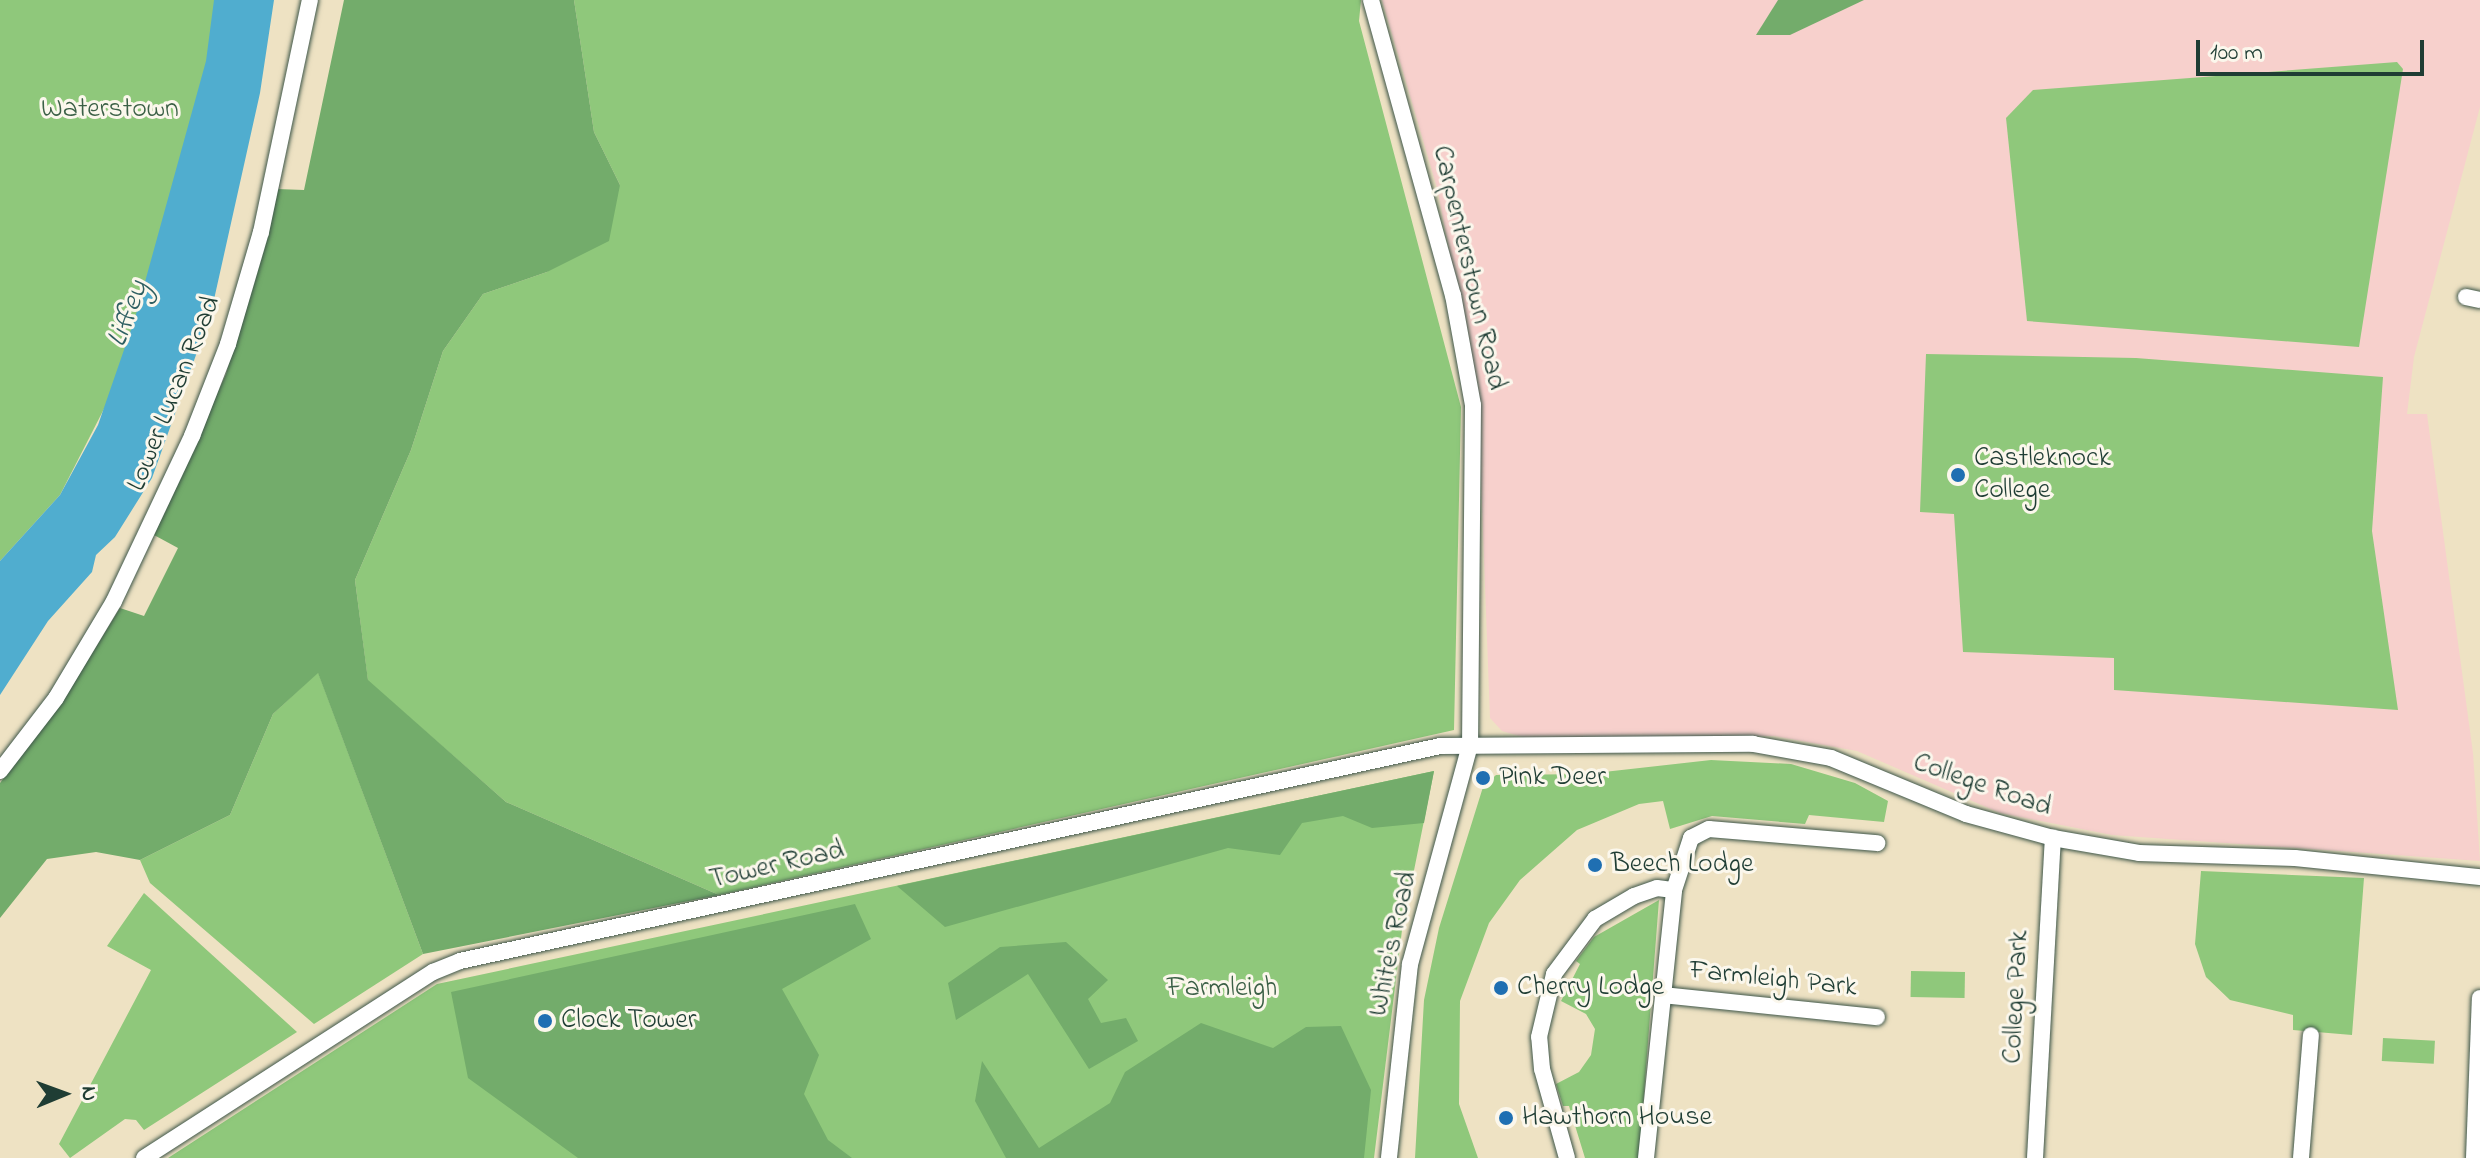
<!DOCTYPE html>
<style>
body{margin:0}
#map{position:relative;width:2480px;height:1158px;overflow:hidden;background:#eee2c3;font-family:"Indie Flower",sans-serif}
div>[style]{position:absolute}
.built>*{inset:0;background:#f7d0cc}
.green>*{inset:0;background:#8fc87b;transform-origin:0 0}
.forest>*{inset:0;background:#73ac6b}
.water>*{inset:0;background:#50adcf}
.roads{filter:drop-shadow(0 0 2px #3e5649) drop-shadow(0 0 2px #3e5649)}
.minor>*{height:16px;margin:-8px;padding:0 8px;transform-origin:8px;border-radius:8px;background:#fff}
.dots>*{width:22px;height:22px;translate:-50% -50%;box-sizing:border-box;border:4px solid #fbf7ec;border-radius:50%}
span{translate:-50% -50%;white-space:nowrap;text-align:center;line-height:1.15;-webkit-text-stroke:6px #fbf7ec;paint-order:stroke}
.park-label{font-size:28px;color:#3b6046}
.street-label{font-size:28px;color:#1f3d34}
.poi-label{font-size:28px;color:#1f3d34}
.left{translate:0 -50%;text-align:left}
.water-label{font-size:30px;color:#2e5f62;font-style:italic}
.north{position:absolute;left:24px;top:1054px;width:80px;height:80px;-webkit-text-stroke:6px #fbf7ec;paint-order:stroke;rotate:89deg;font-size:22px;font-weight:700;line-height:32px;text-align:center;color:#1f3d34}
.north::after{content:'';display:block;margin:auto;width:28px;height:36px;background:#1f3d34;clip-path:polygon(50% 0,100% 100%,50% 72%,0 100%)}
.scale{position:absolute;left:2196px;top:40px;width:228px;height:36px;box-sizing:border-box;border:4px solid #1f3d34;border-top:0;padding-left:10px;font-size:24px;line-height:28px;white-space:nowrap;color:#1f3d34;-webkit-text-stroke:6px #fbf7ec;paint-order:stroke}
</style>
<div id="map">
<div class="built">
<i style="clip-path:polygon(1382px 0,2480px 0,2480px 107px,2414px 357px,2407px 414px,2427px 414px,2473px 753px,2480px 861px,2112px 835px,2000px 813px,1857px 751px,1774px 736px,1526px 738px,1502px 731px,1490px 718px,1478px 400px,1437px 188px)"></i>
</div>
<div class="green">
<i style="clip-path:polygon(0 0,240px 0,202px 217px,60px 495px,0 561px)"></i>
<i style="clip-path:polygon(574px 0,1361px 0,1359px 21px,1461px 407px,1454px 730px,719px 895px,506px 802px,368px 681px,355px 580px,411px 450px,443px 351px,483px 294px,547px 272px,620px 185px,594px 132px)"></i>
<i style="clip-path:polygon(2397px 62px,2403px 69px,2359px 347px,2027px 321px,2006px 118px,2033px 90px)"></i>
<i style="clip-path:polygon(1926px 354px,2136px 358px,2383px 377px,2372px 531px,2398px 710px,2114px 690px,2114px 658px,1963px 652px,1954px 514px,1920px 512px)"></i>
<i style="clip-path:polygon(318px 672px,423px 954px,314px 1024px,150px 883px,140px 860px,230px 815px,273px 714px)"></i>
<i style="clip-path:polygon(1711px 760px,1791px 764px,1855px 783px,1888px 801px,1884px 822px,1809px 815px,1805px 824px,1712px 816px,1670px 829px,1663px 801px,1639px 804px,1577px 830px,1520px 880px,1489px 923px,1460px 1001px,1459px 1104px,1478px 1158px,1415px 1158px,1424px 1000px,1439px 928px,1483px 787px,1496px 775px,1586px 774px)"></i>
<i style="clip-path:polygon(1434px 771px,1402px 930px,1374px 1158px,168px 1158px,437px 984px)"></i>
<i style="clip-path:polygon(2201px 871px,2364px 878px,2352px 1035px,2293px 1030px,2293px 1015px,2230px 1000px,2206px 977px,2195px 944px)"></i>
<i style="clip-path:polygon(144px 893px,297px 1032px,144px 1130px,136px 1120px,125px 1119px,70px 1158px,59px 1144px,151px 970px,107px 946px)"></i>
<i style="clip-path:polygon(1659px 900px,1639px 1158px,1585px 1158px,1569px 1106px,1563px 1106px,1556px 1084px,1579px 1072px,1591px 1055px,1595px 1029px,1586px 1014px,1561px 1001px,1580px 964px,1576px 961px,1594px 937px)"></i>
<i style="left:1911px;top:971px;width:54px;height:26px;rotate:1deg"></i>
<i style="left:2383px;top:1038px;width:52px;height:23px;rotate:3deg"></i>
</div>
<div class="forest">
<i style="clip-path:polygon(344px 0,574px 0,594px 132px,620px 185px,609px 241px,547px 272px,483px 294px,443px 351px,411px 450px,355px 580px,368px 680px,506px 802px,719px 895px,423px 954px,318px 673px,273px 714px,230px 815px,140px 860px,96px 852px,47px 859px,0 918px,0 783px,62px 702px,120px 608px,144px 616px,178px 548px,154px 535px,226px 374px,277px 189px,304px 190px)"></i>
<i style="clip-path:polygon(1778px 0,1864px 0,1790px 35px,1756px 35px)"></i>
<i style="clip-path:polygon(1434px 771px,1424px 823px,1372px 828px,1343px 816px,1302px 823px,1280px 855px,1228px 848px,945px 927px,897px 886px)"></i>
<i style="clip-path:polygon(855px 904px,871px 939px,782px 989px,819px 1055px,804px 1094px,828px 1140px,852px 1158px,578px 1158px,468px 1078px,451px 992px)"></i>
<i style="clip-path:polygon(1066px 942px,1108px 980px,1088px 999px,1101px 1023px,1126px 1018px,1138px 1041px,1089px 1069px,1028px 974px,956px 1020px,948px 983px,1000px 947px)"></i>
<i style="clip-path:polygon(1201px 1023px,1273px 1048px,1306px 1027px,1341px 1026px,1371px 1090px,1364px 1158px,1006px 1158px,975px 1101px,982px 1061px,1039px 1148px,1110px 1103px,1125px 1072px)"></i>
</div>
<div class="water">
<i style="clip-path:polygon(214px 0,274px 0,260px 93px,211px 313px,152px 478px,115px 537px,96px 555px,92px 572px,48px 621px,0 695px,0 561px,60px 495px,98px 425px,135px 318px,206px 61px)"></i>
</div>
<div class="roads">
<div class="minor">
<i style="left:1371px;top:0;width:306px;rotate:74.5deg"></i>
<i style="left:1453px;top:295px;width:112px;rotate:79.7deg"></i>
<i style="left:1473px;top:405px;width:340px;rotate:90.5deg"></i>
<i style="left:1470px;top:745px;width:227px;rotate:105.3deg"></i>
<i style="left:1410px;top:964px;width:195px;rotate:96.2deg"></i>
<i style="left:2466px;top:297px;width:14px;rotate:12deg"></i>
<i style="left:0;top:771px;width:92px;rotate:-52.5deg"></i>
<i style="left:56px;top:698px;width:113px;rotate:-59.1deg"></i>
<i style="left:114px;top:601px;width:183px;rotate:-64.7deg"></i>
<i style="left:192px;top:436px;width:99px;rotate:-68.6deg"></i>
<i style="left:228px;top:344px;width:117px;rotate:-73.6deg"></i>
<i style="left:261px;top:232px;width:237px;rotate:-78.1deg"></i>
<i style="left:1663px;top:995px;width:215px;rotate:5.9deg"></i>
<i style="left:144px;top:1158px;width:344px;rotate:-32.8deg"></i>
<i style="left:433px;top:972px;width:29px;rotate:-22deg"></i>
<i style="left:460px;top:961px;width:1003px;rotate:-12.37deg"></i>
<i style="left:1440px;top:746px;width:313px;rotate:-0.4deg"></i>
<i style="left:1753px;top:744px;width:79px;rotate:10.2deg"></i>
<i style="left:1831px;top:758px;width:146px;rotate:22.5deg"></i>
<i style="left:1966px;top:814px;width:90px;rotate:15.4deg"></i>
<i style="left:2053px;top:838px;width:87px;rotate:9.9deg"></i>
<i style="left:2139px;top:853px;width:156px;rotate:1.8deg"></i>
<i style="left:2295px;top:858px;width:186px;rotate:5.9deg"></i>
<i style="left:1567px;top:1158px;width:92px;rotate:-105.7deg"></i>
<i style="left:1542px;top:1069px;width:32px;rotate:-95deg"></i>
<i style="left:1539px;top:1037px;width:65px;rotate:-76.6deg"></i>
<i style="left:1554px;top:974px;width:69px;rotate:-53.3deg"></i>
<i style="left:1595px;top:919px;width:45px;rotate:-30.5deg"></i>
<i style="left:1634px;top:896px;width:24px;rotate:-19deg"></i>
<i style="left:1657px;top:888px;width:17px;rotate:7deg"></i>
<i style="left:1646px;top:1158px;width:269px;rotate:-84deg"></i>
<i style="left:1674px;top:890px;width:55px;rotate:-71.9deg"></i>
<i style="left:1691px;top:838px;width:20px;rotate:-27deg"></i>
<i style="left:1709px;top:829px;width:169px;rotate:4.8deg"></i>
<i style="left:2035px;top:1158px;width:321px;rotate:-86.8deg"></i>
<i style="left:2301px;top:1158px;width:123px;rotate:-85.4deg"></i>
<i style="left:2474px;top:1158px;width:160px;rotate:-87.9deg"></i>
</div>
</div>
<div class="dots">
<i style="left:1958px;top:475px;background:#1f6fb2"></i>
<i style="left:1483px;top:778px;background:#1f6fb2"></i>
<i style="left:1595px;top:865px;background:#1f6fb2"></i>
<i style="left:1501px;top:988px;background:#1f6fb2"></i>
<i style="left:545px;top:1021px;background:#1f6fb2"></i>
<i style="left:1506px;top:1118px;background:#1f6fb2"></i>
</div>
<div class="park-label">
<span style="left:110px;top:110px">Waterstown</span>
<span style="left:1222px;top:989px">Farmleigh</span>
</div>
<div class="street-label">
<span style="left:1468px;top:268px;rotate:77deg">Carpenterstown Road</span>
<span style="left:175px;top:394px;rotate:-68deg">Lower Lucan Road</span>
<span style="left:1982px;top:786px;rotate:19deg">College Road</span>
<span style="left:777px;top:866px;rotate:-13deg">Tower Road</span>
<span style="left:1394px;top:944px;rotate:-78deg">White's Road</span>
<span style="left:1773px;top:980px;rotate:6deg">Farmleigh Park</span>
<span style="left:2017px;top:997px;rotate:-87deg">College Park</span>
</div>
<div class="poi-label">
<span class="left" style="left:1974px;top:475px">Castleknock<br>College</span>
<span class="left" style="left:1499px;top:778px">Pink Deer</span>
<span class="left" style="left:1611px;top:865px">Beech Lodge</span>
<span class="left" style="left:1517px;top:988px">Cherry Lodge</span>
<span class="left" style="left:561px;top:1021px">Clock Tower</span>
<span class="left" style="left:1522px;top:1118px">Hawthorn House</span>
</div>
<div class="water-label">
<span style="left:129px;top:314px;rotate:-69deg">Liffey</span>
</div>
<div class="north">N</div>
<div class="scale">100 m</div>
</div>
